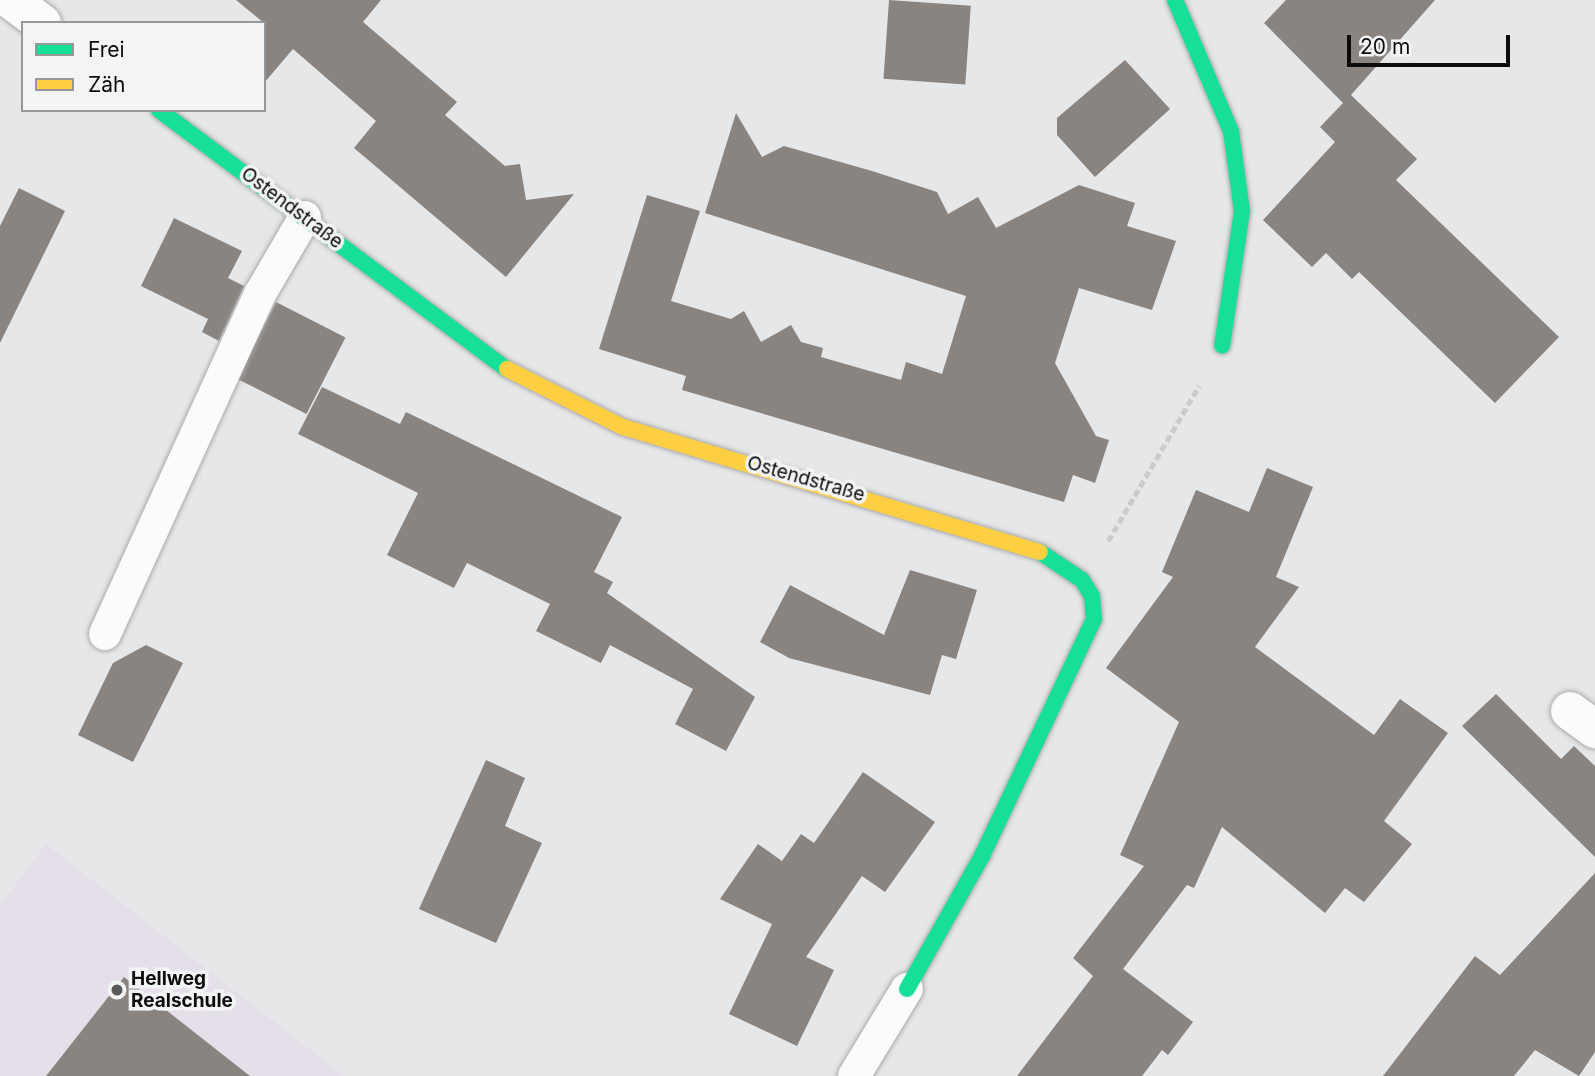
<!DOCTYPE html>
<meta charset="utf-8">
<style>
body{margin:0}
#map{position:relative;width:1595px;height:1076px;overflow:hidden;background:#e6e7e8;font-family:Inter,sans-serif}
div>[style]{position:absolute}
.education>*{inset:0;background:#e5dfea}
.building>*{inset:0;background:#8a8481;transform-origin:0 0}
.path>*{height:4.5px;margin-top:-2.25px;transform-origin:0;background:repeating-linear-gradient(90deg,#cacbcb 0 7px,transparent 0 10.5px)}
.roads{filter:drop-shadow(0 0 2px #aaaaac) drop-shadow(0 0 2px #aaaaac)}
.lane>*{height:32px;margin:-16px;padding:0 16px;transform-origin:16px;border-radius:16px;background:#fbfbfc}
.street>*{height:38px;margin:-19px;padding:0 19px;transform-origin:19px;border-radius:19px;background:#fbfbfc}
.fast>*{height:16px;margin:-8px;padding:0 8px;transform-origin:8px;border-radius:8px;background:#16e098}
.slow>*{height:16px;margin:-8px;padding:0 8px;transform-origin:8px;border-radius:8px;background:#ffcf43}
.dots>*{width:19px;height:19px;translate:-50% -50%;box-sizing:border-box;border:4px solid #f2f4f6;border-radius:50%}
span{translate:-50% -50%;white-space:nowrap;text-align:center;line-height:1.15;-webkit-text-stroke:7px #f2f4f6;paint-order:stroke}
.street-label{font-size:19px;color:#0c0c0d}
.poi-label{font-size:19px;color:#0c0c0d;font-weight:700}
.left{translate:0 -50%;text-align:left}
.legend{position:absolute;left:21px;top:21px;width:245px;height:91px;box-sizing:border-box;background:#f2f4f6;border:2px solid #969799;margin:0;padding:9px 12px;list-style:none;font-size:21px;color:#0c0c0d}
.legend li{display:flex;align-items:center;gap:14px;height:35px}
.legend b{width:35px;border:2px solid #969799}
.scale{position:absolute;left:1347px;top:35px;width:163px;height:32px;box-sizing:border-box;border:4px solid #0c0c0d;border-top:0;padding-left:9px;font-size:21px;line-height:24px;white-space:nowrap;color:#0c0c0d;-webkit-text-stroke:5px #f2f4f6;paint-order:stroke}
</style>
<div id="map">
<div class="education">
<i style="clip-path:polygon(46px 844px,344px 1076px,0 1076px,0 905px)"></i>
</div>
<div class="building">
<i style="clip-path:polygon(236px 0,381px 0,363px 22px,457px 102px,445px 115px,505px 166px,520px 164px,526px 200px,574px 194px,506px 277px,354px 148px,376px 121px,293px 49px,264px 83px,264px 23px)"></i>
<i style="left:889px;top:0;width:82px;height:79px;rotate:4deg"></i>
<i style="clip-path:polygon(1286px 0,1435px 0,1351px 95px,1417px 159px,1396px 180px,1559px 337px,1495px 403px,1359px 272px,1352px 279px,1326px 253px,1312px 267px,1263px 220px,1335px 142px,1320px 127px,1343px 103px,1264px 23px)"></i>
<i style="clip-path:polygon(1125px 60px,1170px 109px,1095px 177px,1057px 135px,1057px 118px)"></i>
<i style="clip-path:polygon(736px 113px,762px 157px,784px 146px,872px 171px,937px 192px,948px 214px,978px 197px,996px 228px,1079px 185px,1135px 203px,1127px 226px,1176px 241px,1152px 310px,1079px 288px,1055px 363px,1096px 436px,1109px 440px,1095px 483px,1073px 475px,1064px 502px,682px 390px,686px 376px,599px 349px,647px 195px,700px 211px,671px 301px,731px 319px,744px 311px,761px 342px,791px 325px,801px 342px,823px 348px,821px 357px,901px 380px,906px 362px,942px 374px,966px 296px,705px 213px)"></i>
<i style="clip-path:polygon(19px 188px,65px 211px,0 343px,0 226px)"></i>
<i style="clip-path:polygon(174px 218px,242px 251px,228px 278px,244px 286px,219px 341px,202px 332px,208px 319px,141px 286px)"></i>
<i style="left:276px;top:302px;width:78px;height:86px;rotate:27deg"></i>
<i style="clip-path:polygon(322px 387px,400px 424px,406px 412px,622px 517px,594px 572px,613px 582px,607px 593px,755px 697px,726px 751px,675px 724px,693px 689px,610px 645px,601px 663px,536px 631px,550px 604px,467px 563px,454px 588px,387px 555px,418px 493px,298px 434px)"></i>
<i style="clip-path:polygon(1267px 468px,1313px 487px,1276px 577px,1299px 587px,1255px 647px,1374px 735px,1400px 699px,1448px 733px,1384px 821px,1412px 844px,1364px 902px,1345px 888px,1325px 913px,1222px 827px,1194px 888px,1187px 885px,1123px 969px,1193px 1022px,1168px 1055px,1162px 1050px,1142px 1076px,1017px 1076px,1093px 976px,1073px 958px,1144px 866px,1120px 855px,1179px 722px,1106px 668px,1173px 577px,1162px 572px,1196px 490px,1249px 512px)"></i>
<i style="clip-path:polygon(910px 570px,977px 590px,956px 659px,942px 655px,930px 695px,789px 658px,760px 642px,790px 585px,884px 635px)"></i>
<i style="clip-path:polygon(146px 645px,183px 663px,133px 762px,78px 735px,113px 663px)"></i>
<i style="clip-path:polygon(1496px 694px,1561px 759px,1574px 746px,1595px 766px,1595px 857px,1462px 726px)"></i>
<i style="clip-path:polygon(486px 760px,525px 778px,505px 826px,542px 843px,496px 943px,419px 909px)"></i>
<i style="clip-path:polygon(863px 772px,935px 822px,885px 892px,862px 876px,806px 957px,834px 970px,797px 1046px,729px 1014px,772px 924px,720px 899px,758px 844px,782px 861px,801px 834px,814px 843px)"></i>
<i style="clip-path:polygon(1595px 873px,1595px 1052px,1579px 1076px,1535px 1050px,1514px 1076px,1383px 1076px,1475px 956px,1500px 975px)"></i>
<i style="clip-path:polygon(124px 977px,250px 1076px,46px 1076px)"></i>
</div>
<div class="path">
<i style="left:1108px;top:541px;width:180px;rotate:-59.6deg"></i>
</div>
<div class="roads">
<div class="lane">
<i style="left:105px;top:634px;width:374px;rotate:-65.5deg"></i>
<i style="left:260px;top:294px;width:89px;rotate:-59.7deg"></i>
<i style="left:854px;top:1076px;width:102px;rotate:-58.7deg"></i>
</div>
<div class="street">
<i style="left:11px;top:0;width:39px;rotate:37deg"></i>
<i style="left:1570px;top:711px;width:31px;rotate:36deg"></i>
</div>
<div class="fast">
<i style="left:1175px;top:0;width:142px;rotate:66.9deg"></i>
<i style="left:1231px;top:131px;width:81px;rotate:82.2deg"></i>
<i style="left:1242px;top:211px;width:136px;rotate:98.4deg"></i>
<i style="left:159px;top:110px;width:434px;rotate:36.7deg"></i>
<i style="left:907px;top:989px;width:153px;rotate:-60.6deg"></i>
<i style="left:982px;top:856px;width:262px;rotate:-64.7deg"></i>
<i style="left:1094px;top:619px;width:23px;rotate:-95deg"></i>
<i style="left:1092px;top:596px;width:19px;rotate:-122deg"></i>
<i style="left:1082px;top:580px;width:50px;rotate:-146.3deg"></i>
</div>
<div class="slow">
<i style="left:507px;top:369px;width:130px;rotate:26.6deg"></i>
<i style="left:623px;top:427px;width:435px;rotate:16.7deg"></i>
</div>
</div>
<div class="dots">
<i style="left:117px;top:990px;background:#58595a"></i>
</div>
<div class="street-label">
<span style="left:292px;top:208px;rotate:37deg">Ostendstraße</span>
<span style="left:806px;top:479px;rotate:16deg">Ostendstraße</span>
</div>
<div class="poi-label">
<span class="left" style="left:131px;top:990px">Hellweg<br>Realschule</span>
</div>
<ul class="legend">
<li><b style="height:9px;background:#16e098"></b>Frei</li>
<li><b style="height:9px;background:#ffcf43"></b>Zäh</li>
</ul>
<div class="scale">20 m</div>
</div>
